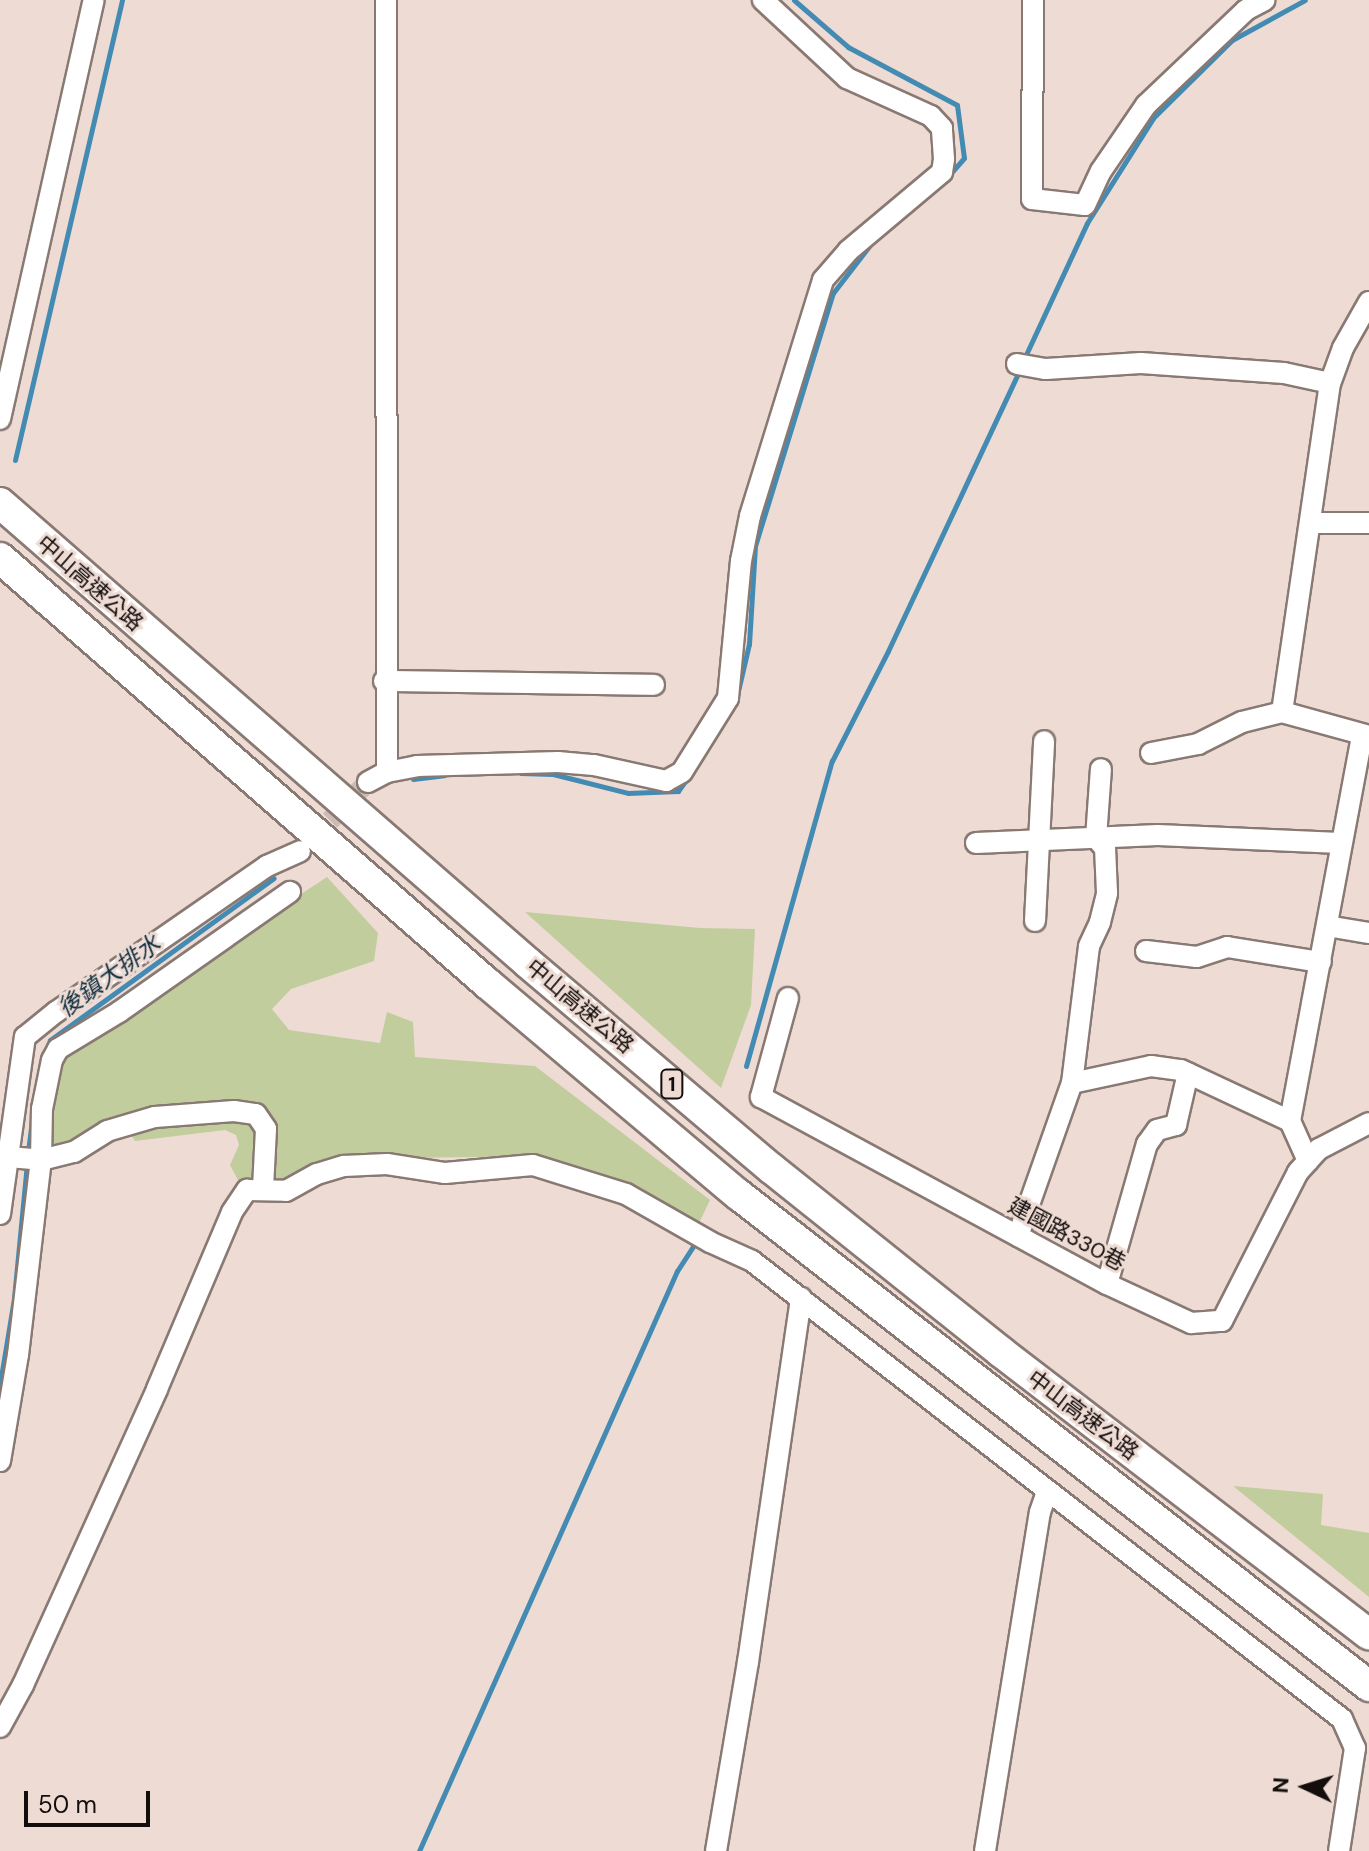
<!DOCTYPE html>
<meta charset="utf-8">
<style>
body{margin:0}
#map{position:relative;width:1369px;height:1851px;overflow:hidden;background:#eedbd4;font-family:"DM Sans","Noto Sans TC",sans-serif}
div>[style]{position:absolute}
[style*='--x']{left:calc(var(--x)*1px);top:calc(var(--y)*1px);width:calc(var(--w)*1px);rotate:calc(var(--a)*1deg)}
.green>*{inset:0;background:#c2cd9d}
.stream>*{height:5px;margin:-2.5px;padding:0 2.5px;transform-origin:2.5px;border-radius:2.5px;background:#438bb3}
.minor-tunnel>*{height:20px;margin-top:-10px;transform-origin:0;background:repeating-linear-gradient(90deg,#cdbcb6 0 20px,transparent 0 30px)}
.roads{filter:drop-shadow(2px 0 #897973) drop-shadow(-2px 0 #897973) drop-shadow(0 2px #897973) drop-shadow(0 -2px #897973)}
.minor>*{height:20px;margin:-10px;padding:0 10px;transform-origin:10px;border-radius:10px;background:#fff}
.highway>*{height:30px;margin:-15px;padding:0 15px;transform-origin:15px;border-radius:15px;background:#fff}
span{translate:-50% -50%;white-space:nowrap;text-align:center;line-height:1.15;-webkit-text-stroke:6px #eedbd4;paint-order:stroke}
.shield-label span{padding:2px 6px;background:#eedbd4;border:2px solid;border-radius:6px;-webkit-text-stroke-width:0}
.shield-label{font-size:20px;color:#130d0b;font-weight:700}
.street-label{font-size:22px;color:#130d0b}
.water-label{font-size:24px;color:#0e2f40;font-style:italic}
.north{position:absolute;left:1265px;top:1747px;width:80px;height:80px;-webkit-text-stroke:6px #eedbd4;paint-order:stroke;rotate:274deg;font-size:22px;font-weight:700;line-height:32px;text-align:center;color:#130d0b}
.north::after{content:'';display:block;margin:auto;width:28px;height:36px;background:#130d0b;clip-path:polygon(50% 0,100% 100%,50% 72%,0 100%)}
.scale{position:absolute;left:24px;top:1791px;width:126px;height:36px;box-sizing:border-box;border:4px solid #130d0b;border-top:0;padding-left:10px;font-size:24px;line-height:28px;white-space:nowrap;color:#130d0b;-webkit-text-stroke:6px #eedbd4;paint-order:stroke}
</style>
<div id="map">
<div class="green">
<i style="clip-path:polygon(327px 877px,378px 933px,374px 961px,291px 989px,272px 1009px,289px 1030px,380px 1043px,387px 1012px,413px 1022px,415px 1057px,535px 1066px,710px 1200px,698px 1225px,649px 1198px,542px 1156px,331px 1159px,297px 1176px,253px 1184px,238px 1180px,230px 1165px,239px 1145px,236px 1135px,225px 1130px,135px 1141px,130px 1133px,49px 1152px,60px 1063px,73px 1044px)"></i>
<i style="clip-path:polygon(525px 912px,700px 928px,755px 929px,751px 1005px,721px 1088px)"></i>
<i style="clip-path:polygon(1233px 1486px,1323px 1494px,1321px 1525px,1369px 1533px,1369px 1597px)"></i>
</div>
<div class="stream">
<i style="--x:794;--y:0;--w:72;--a:41"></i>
<i style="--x:848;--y:47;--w:123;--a:28"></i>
<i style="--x:957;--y:105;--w:53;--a:82.5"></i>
<i style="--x:964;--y:158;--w:23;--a:131"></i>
<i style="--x:1023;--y:361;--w:152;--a:-65.1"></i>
<i style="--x:1087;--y:223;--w:124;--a:-57.8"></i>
<i style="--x:1153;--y:118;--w:111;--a:-44.6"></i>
<i style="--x:1232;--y:40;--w:83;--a:-28.7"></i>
<i style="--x:15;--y:460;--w:472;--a:-76.9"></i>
<i style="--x:735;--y:704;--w:62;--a:-76.9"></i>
<i style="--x:749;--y:644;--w:98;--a:-86.5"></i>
<i style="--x:755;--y:546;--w:265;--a:-72.9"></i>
<i style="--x:833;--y:293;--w:66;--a:-52.4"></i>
<i style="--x:521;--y:773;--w:32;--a:2"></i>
<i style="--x:553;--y:774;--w:77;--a:14.2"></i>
<i style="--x:628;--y:793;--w:50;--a:-2.3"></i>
<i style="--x:678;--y:791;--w:19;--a:-54"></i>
<i style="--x:413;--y:779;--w:31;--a:-7"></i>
<i style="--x:47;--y:1050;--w:10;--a:-73"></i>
<i style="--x:50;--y:1040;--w:276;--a:-35.9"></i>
<i style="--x:746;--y:1066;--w:317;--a:-74.3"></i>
<i style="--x:832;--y:761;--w:123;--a:-63"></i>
<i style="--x:888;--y:651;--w:309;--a:-64.9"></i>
<i style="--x:28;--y:1152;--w:34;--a:-83"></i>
<i style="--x:0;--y:1383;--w:86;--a:-80.6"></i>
<i style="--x:14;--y:1298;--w:137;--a:-84.5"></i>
<i style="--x:419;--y:1851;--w:635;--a:-66.02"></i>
<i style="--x:677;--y:1271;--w:30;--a:-57"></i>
</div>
<div class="minor-tunnel">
<i style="--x:309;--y:842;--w:84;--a:-45.5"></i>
</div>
<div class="roads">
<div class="minor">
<i style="--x:386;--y:0;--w:772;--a:89.93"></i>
<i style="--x:1033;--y:0;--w:199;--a:90.3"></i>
<i style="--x:1032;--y:199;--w:53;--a:6.5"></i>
<i style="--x:1085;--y:205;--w:38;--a:-65"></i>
<i style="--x:1101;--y:171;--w:80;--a:-55.7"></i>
<i style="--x:1146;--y:105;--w:138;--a:-43.5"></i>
<i style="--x:1246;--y:10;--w:21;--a:-28"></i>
<i style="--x:1369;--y:302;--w:53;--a:119.5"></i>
<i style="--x:1343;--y:348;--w:37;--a:110"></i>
<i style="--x:1330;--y:383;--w:332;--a:98.3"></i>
<i style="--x:1282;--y:712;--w:90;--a:15.4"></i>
<i style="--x:1017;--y:364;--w:29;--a:10"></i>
<i style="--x:1046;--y:369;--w:95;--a:-3.6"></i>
<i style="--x:1141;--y:363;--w:143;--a:4"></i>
<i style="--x:1284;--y:373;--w:47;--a:12.3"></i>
<i style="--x:0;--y:419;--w:429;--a:-77.4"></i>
<i style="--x:1311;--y:523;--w:58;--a:0"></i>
<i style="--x:384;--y:681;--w:270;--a:0.8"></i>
<i style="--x:1151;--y:753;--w:48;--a:-10.8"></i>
<i style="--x:1198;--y:744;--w:49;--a:-26.6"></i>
<i style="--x:1242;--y:722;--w:41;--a:-14"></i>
<i style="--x:368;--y:782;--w:21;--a:-28"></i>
<i style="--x:387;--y:772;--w:31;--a:-11"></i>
<i style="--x:417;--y:766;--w:141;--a:-1.6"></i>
<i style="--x:558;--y:762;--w:36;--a:5"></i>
<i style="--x:594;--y:765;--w:74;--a:12.5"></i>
<i style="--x:666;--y:781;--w:18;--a:-29"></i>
<i style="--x:682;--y:772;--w:87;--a:-58.1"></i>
<i style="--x:728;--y:698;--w:138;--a:-84.6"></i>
<i style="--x:741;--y:561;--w:46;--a:-78.7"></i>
<i style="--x:750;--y:516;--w:247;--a:-72.8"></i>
<i style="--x:823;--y:280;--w:38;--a:-49"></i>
<i style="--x:848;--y:251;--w:123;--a:-40"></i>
<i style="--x:942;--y:172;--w:13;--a:-81"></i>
<i style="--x:944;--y:159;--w:31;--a:-94"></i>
<i style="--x:942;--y:128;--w:16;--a:-133"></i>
<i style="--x:931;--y:116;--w:92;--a:-155.7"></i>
<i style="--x:847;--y:78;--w:115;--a:-137.1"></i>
<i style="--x:976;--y:843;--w:182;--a:-2.5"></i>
<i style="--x:1158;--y:835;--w:182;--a:2.5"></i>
<i style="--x:1035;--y:921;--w:180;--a:-87.1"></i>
<i style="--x:1327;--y:926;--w:43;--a:9.5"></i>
<i style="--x:1146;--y:951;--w:51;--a:6.7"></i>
<i style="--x:1197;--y:957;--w:32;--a:-18"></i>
<i style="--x:1227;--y:947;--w:95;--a:9.1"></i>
<i style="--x:788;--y:998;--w:103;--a:105.3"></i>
<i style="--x:761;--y:1097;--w:393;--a:28.4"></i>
<i style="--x:1107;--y:1284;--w:93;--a:24.9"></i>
<i style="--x:1191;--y:1323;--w:31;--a:-4"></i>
<i style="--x:1222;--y:1321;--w:167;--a:-63"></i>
<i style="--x:1298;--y:1172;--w:31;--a:-48"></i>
<i style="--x:1319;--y:1149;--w:56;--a:-27.5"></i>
<i style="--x:1072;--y:1083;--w:81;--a:-12.1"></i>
<i style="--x:1151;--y:1066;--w:30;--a:8"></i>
<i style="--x:1181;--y:1070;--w:120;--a:25.1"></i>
<i style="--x:0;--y:1161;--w:10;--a:-24"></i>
<i style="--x:9;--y:1157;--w:32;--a:5"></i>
<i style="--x:41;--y:1160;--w:34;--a:-14"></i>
<i style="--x:74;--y:1152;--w:39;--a:-32"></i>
<i style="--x:107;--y:1131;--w:50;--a:-16.3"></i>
<i style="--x:155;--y:1117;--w:79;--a:-4.3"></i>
<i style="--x:234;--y:1111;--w:22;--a:8"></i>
<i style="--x:256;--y:1114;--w:18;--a:56"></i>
<i style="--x:266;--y:1129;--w:60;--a:92.9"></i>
<i style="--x:1308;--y:1161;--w:44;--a:-114.2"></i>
<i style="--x:1290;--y:1121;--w:391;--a:-79.4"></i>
<i style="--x:0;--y:1214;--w:179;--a:-82"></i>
<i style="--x:25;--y:1037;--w:40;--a:-39"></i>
<i style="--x:56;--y:1012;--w:257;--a:-34.7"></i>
<i style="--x:267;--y:866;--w:36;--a:-24"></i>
<i style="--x:1018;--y:1236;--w:162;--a:-70.6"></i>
<i style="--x:1072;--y:1083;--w:138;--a:-82.9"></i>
<i style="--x:1089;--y:946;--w:26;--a:-65"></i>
<i style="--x:1100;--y:922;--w:30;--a:-76"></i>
<i style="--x:1107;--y:893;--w:45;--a:-92.5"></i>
<i style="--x:1105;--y:848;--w:13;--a:-132"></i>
<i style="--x:1096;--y:838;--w:69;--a:-85.9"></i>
<i style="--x:1107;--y:1284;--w:146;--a:-74.1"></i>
<i style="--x:1147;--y:1144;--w:17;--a:-54"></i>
<i style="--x:1157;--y:1130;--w:20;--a:-15"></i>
<i style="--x:1176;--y:1125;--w:53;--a:-77"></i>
<i style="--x:0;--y:1461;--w:108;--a:-80.4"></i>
<i style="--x:18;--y:1355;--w:196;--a:-83.3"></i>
<i style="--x:41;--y:1160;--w:51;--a:-88.9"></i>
<i style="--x:42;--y:1109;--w:50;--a:-78.5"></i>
<i style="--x:52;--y:1060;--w:13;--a:-61"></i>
<i style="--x:58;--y:1049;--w:71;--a:-31.2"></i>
<i style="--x:119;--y:1012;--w:209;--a:-35.1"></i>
<i style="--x:0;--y:1727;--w:48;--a:-61.3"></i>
<i style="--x:23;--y:1685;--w:325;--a:-65.6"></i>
<i style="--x:157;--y:1389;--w:192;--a:-67"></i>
<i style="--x:232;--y:1212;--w:27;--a:-56"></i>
<i style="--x:247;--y:1190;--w:39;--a:1"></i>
<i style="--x:286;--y:1191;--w:35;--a:-29"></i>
<i style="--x:317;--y:1174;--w:28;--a:-17"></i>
<i style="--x:344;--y:1166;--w:43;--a:-2.7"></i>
<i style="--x:387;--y:1164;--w:59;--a:8.8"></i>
<i style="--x:445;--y:1173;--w:88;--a:-5.2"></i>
<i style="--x:533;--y:1165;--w:97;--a:17.3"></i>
<i style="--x:626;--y:1194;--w:97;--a:29.7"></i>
<i style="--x:710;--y:1242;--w:46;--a:24.3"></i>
<i style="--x:752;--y:1261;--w:747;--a:37.82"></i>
<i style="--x:1342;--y:1719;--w:32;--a:66"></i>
<i style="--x:1355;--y:1748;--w:104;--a:98.8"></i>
<i style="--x:716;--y:1851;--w:192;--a:-80.4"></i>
<i style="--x:748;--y:1662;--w:368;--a:-81.7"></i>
<i style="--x:985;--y:1851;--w:343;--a:-80.8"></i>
<i style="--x:1040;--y:1512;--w:21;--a:-71"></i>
</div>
<div class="highway">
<i style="--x:0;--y:503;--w:700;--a:41.06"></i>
<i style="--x:528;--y:963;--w:319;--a:40.2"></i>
<i style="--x:772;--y:1169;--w:293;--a:38.6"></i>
<i style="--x:1001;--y:1352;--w:464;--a:37.5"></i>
<i style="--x:0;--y:558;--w:648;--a:41.12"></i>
<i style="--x:488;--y:984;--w:328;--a:40.1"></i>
<i style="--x:739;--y:1195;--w:799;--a:37.93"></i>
</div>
</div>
<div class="shield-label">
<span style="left:672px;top:1084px">1</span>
</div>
<div class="street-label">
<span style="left:90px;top:583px;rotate:41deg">中山高速公路</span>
<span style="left:580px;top:1006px;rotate:40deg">中山高速公路</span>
<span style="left:1067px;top:1234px;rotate:28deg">建國路330巷</span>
<span style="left:1083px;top:1415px;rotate:37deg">中山高速公路</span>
</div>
<div class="water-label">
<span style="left:109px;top:976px;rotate:-36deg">後鎮大排水</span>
</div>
<div class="north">N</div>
<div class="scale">50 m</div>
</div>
